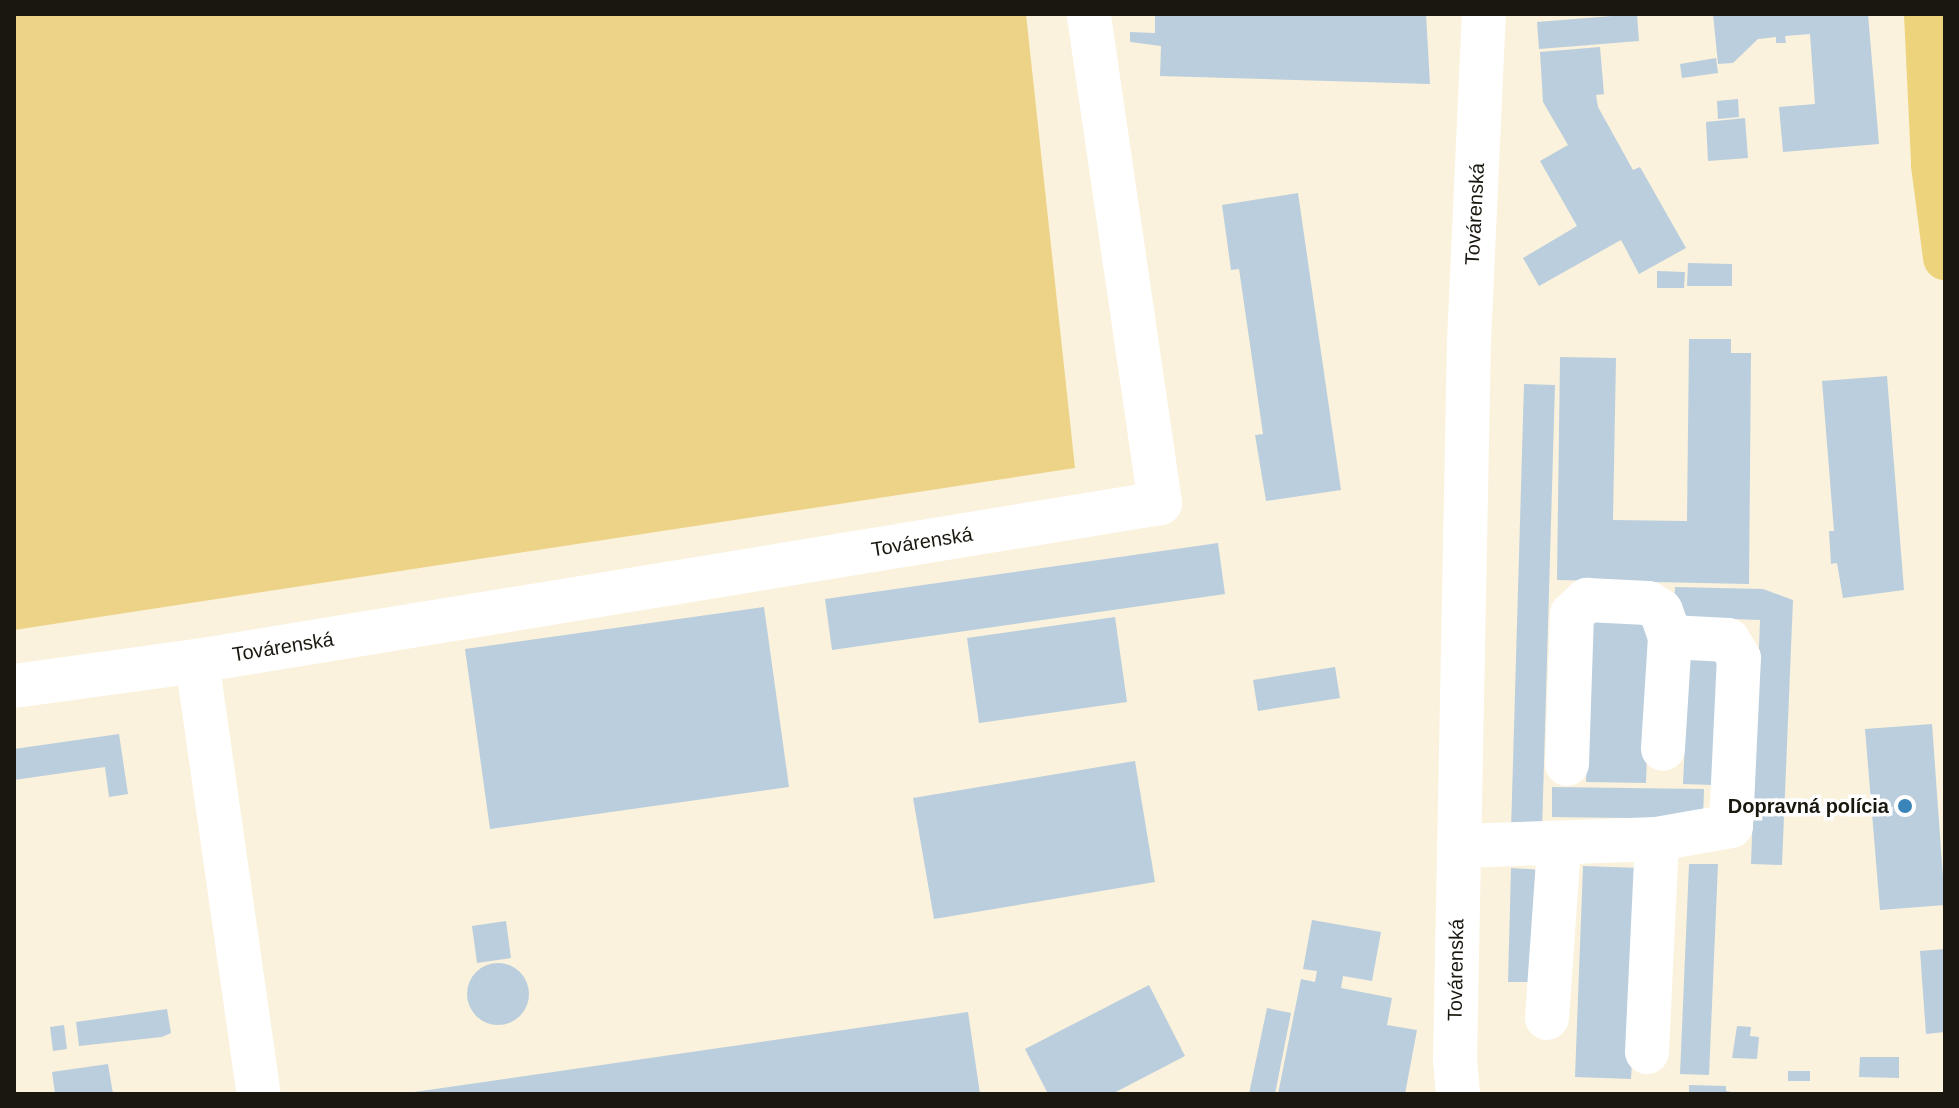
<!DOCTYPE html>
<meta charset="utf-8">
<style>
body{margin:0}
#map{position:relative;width:1959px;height:1108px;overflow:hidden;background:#faf2dc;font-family:Helvetica,sans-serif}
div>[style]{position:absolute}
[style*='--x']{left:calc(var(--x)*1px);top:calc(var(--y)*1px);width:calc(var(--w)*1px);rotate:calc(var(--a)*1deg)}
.green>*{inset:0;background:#edd387}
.building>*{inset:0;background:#bbcede}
.round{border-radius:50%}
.minor>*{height:44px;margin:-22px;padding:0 22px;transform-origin:22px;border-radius:22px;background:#fff}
.major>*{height:44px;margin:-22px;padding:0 22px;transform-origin:22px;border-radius:22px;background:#edd47c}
.dots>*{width:22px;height:22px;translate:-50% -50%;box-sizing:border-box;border:4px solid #fff;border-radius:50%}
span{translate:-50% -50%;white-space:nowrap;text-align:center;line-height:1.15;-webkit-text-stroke:7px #fff;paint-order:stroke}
.street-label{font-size:20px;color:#1a170f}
.poi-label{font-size:20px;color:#1a170f;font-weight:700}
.right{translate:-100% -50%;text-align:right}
.frame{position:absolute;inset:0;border:16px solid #1a170f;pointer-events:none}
</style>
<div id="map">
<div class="green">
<i style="clip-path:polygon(14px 14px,1026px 14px,1075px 468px,14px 630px)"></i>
</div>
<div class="building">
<i style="clip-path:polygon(1155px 14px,1426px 14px,1430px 84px,1160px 76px,1161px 46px,1130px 42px,1130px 32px,1155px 33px)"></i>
<i style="clip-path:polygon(1637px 14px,1639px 41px,1539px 49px,1537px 22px)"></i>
<i style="clip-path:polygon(1713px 14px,1868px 14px,1879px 144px,1783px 152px,1779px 107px,1815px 104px,1810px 34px,1785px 36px,1786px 43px,1776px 43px,1776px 37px,1758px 39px,1733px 63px,1718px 64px)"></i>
<i style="clip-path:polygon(1600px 47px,1604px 94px,1596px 95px,1598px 107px,1633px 170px,1640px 167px,1686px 248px,1639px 274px,1621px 240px,1539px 286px,1523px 258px,1577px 226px,1540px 161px,1568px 145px,1543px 102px,1540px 52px)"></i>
<i style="clip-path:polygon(1716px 58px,1718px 73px,1682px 78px,1680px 64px)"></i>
<i style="clip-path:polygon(1738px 99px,1739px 117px,1718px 119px,1717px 101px)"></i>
<i style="clip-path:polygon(1745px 118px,1748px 158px,1708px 161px,1706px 122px)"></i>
<i style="clip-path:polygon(1298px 193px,1341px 490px,1266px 501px,1255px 435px,1263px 434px,1239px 269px,1231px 270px,1222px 205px)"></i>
<i style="clip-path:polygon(1688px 263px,1732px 264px,1732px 286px,1687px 286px)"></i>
<i style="clip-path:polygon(1657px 271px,1685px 272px,1684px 288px,1657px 288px)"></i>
<i style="clip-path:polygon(1689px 339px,1731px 339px,1731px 353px,1751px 353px,1749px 584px,1557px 580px,1560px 357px,1616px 358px,1613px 520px,1687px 521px)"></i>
<i style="clip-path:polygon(1887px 376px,1904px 590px,1843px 598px,1837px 563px,1831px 564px,1829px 531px,1834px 531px,1822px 381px)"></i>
<i style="clip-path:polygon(1524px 384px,1555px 385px,1542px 832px,1511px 831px)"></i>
<i style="clip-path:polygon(1218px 543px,1225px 594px,832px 650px,825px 599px)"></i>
<i style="clip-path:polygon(1675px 587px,1763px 589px,1793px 600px,1782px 865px,1751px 864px,1760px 620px,1674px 617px)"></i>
<i style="clip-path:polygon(764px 607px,789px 787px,490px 829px,465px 649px)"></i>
<i style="clip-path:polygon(1591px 616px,1651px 616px,1646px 783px,1586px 782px)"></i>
<i style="clip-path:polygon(1115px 617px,1127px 702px,979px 723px,967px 638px)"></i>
<i style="clip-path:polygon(1689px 656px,1719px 657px,1713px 785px,1683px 784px)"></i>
<i style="clip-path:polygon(1335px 667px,1340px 698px,1258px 711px,1253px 680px)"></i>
<i style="clip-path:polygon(1932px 724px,1945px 905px,1880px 910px,1865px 729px)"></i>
<i style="clip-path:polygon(119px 734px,128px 794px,109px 797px,105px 767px,14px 780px,14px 749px)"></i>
<i style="clip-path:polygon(1135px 761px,1155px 882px,934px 919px,913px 798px)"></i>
<i style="clip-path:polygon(1552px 787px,1704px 789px,1703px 819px,1552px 817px)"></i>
<i style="clip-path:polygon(1689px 864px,1718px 864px,1709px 1075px,1680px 1074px)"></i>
<i style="clip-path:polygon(1583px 866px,1641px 868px,1631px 1079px,1575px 1077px)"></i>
<i style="clip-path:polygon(1511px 868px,1542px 870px,1540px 982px,1508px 982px)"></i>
<i style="clip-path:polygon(1312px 920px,1381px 932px,1372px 981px,1343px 976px,1341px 988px,1392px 998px,1387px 1025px,1417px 1030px,1405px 1094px,1278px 1094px,1301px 979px,1315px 982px,1317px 971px,1303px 969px)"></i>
<i style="clip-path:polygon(506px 921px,511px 958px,477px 963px,472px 926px)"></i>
<i style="clip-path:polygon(1945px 949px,1945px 1032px,1926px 1034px,1920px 951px)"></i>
<i class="round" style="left:467px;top:963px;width:62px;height:62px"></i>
<i style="clip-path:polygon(1149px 985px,1185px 1056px,1112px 1094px,1048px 1094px,1025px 1049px)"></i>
<i style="clip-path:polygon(1267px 1008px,1291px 1013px,1275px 1094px,1249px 1094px)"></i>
<i style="clip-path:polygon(167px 1009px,171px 1033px,162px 1037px,79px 1046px,76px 1022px)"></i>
<i style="clip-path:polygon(968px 1012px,980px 1094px,414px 1094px,414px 1092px)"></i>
<i style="clip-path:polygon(64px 1025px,67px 1049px,53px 1051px,50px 1027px)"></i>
<i style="clip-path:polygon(1737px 1026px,1751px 1027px,1750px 1036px,1759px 1037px,1757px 1059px,1732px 1058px)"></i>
<i style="clip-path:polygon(1860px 1057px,1899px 1057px,1899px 1078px,1859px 1077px)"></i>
<i style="clip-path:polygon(108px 1064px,113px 1094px,55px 1094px,52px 1072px)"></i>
<i style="clip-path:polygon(1788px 1071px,1810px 1071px,1810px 1081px,1788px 1081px)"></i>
<i style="clip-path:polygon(1689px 1085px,1726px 1086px,1726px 1091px,1744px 1094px,1689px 1094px)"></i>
</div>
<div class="minor">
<i style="--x:197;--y:661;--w:976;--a:-9.32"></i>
<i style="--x:1160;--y:503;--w:494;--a:-98.3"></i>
<i style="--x:14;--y:686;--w:185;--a:-7.8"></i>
<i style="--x:197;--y:661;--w:437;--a:81.9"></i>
<i style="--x:1567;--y:764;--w:150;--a:-88.1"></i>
<i style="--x:1572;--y:614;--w:21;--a:-43"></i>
<i style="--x:1587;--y:600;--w:61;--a:2.8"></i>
<i style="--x:1648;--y:603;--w:15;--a:32"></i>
<i style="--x:1661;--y:611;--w:28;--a:71"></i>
<i style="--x:1459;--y:846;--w:198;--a:-2"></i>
<i style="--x:1657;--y:839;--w:75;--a:-10"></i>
<i style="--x:1731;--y:826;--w:168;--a:-87.3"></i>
<i style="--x:1739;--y:658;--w:21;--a:-121"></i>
<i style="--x:1728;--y:640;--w:58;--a:-177"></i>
<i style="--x:1670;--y:637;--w:112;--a:93.6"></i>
<i style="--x:1547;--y:1018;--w:172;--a:-86"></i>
<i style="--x:1647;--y:1052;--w:213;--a:-87.3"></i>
<i style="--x:1458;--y:1094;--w:33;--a:-95"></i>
<i style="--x:1455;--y:1061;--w:720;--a:-88.89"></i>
<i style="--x:1469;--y:341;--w:327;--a:-87.4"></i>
</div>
<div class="major">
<i style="--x:1926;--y:14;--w:151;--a:87.3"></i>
<i style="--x:1933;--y:165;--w:94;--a:82.6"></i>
</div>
<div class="dots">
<i style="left:1905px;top:806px;background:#3984b8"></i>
</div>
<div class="street-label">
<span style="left:1475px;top:214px;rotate:-87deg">Továrenská</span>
<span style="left:922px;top:542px;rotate:-9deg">Továrenská</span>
<span style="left:283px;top:647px;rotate:-9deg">Továrenská</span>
<span style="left:1456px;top:970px;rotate:-89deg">Továrenská</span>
</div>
<div class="poi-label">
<span class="right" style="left:1889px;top:806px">Dopravná polícia</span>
</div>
<div class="frame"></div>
</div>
